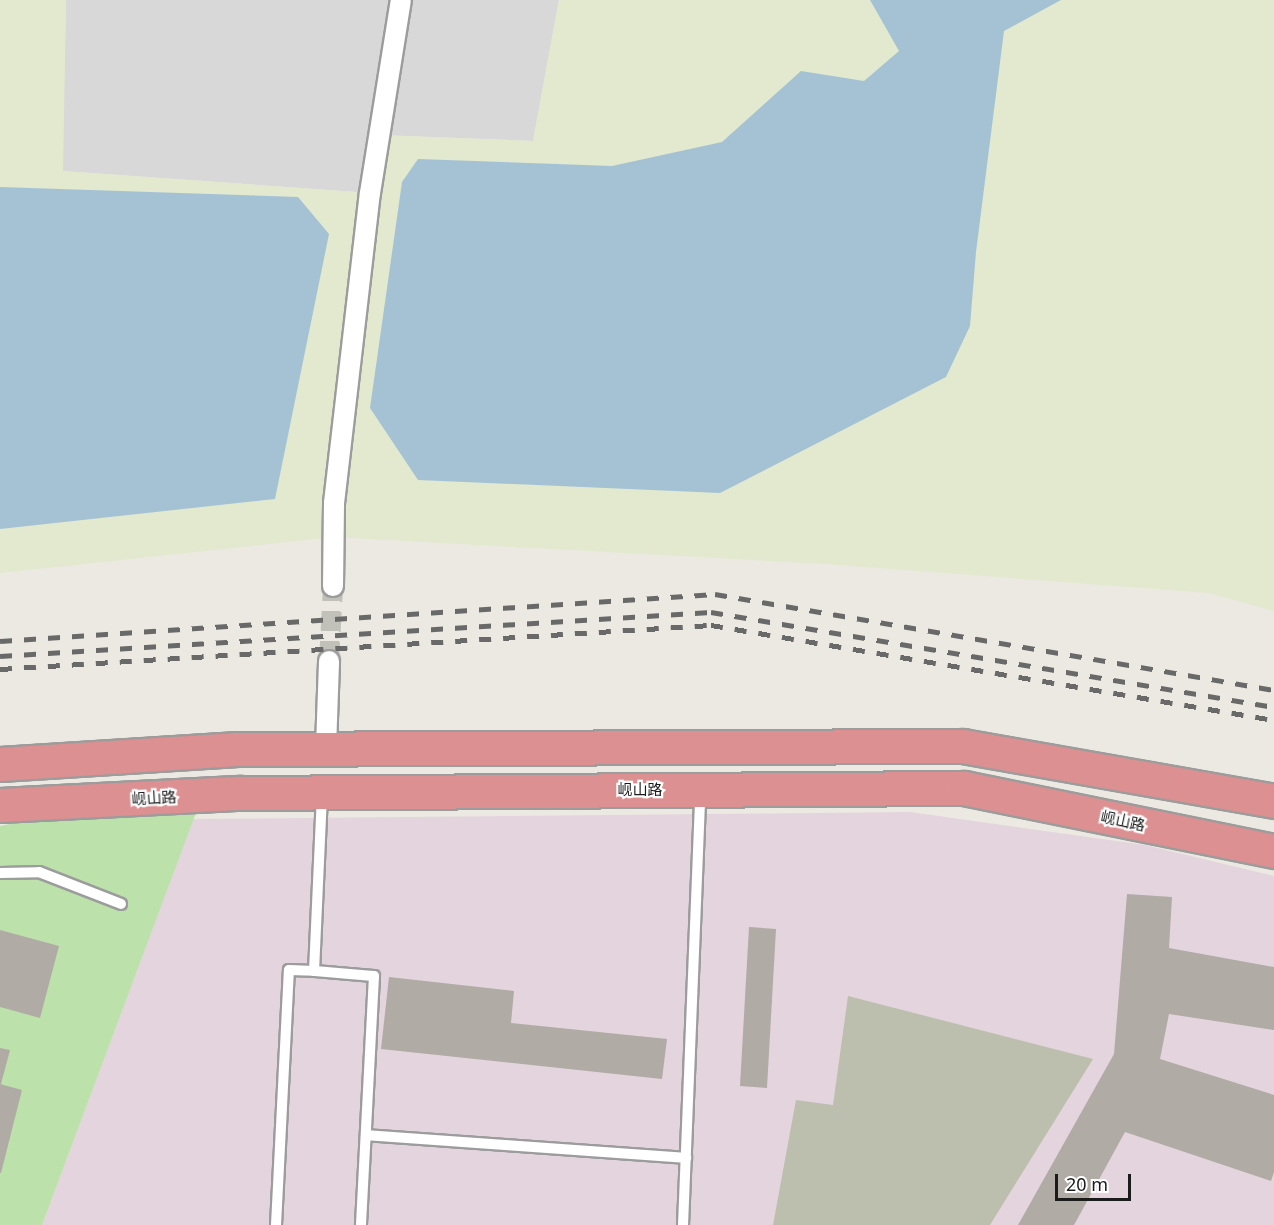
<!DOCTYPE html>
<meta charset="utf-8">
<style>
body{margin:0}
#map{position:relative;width:1274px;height:1225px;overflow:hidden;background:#ebe9e1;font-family:"Noto Sans","Noto Sans SC",sans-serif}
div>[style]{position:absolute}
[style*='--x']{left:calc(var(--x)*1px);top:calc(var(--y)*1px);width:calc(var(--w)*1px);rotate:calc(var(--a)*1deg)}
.residential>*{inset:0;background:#d9d8d8}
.industrial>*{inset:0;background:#e4d4de}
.construction>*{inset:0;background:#bcbeae}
.farmland>*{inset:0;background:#e2e9ce}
.grass>*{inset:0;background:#bde1ab}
.water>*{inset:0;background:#a5c2d5}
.building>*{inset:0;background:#b0aba4}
.street-tunnel>*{height:20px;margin-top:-10px;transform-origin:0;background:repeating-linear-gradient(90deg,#c1c0b9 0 20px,transparent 0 30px)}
.roads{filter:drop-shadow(2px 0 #9c9c9c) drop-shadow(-2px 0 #9c9c9c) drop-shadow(0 2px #9c9c9c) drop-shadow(0 -2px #9c9c9c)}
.lane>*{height:10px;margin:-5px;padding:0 5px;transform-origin:5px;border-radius:5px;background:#fff}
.street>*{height:20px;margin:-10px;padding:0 10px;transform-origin:10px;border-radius:10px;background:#fff}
.highway>*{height:33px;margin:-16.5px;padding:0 16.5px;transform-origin:16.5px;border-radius:16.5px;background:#dc9091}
.rail>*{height:4.5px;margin-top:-2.25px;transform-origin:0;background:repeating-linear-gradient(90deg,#696969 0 12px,transparent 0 24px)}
span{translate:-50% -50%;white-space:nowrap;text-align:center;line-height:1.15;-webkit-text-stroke:4.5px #fff;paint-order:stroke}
.street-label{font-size:15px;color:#1b1b1b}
.scale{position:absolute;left:1055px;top:1174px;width:76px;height:27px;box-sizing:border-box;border:3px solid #1b1b1b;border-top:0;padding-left:8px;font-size:18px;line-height:21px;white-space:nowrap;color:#1b1b1b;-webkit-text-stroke:4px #fff;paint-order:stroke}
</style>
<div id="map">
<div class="residential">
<i style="clip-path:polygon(66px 0,559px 0,533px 141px,380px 135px,370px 193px,62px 171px)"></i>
</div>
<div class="industrial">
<i style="clip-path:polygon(910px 812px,1145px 845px,1274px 876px,1274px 1225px,42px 1225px,193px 819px)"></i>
</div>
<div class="construction">
<i style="clip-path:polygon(848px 996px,1093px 1059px,990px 1225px,773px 1225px,796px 1100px,833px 1105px)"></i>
</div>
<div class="farmland">
<i style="clip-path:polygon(0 0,66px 0,63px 171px,370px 193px,380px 135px,533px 141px,559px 0,1274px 0,1274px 611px,1209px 593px,826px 564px,334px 537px,0 573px)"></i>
</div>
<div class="grass">
<i style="clip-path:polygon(206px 786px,42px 1225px,0 1225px,0 826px)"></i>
</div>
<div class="water">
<i style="clip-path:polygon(870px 0,1061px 0,1004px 31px,976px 252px,970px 326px,946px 377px,720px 493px,418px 480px,370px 408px,402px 182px,418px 159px,612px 166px,722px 142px,801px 71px,864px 81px,899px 51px)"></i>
<i style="clip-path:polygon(0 187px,298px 197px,329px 234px,275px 499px,0 529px)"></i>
</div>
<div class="building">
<i style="clip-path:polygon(1127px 894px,1172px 897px,1169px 948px,1274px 967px,1274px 1030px,1169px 1014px,1160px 1059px,1274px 1095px,1274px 1172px,1271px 1181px,1125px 1132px,1074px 1225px,1018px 1225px,1114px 1054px)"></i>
<i style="clip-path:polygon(749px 927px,776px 929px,767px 1088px,740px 1086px)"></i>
<i style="clip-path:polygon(0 930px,59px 946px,40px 1018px,0 1007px)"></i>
<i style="clip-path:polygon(389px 977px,514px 991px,511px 1023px,667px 1039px,662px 1079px,381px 1049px)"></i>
<i style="clip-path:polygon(0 1048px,10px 1050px,1px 1084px,0 1084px)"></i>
<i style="clip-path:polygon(0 1084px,22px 1090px,1px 1173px,0 1173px)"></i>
</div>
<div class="street-tunnel">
<i style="--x:329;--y:661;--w:75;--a:-86.9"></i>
</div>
<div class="roads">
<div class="lane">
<i style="--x:0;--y:873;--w:39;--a:-1"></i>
<i style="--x:39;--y:872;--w:88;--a:21.3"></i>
<i style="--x:314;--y:971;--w:60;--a:4.8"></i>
<i style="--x:374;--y:976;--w:249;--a:93"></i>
<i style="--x:366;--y:1135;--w:321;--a:4.1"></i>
<i style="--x:276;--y:1225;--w:255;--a:-87.1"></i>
<i style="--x:289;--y:970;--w:25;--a:2"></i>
<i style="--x:314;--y:971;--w:175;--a:-87.4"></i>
<i style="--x:683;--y:1225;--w:431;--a:-87.7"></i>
</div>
<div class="street">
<i style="--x:333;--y:586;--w:83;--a:-89.3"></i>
<i style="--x:334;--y:503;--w:312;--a:-83.4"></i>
<i style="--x:370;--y:193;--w:195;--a:-80.9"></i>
<i style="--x:326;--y:748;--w:87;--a:-88"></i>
</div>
<div class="highway">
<i style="--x:0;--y:764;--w:238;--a:-3.6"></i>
<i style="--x:238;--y:749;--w:725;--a:-0.24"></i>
<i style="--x:963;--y:746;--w:316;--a:10"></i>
<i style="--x:0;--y:805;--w:241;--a:-2.9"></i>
<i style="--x:241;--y:793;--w:723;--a:-0.4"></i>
<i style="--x:964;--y:788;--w:316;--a:11.5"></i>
</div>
</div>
<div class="rail">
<i style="--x:0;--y:641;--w:717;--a:-3.76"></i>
<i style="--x:715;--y:594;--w:567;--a:9.74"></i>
<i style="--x:0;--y:656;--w:712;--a:-3.54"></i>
<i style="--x:711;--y:612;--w:571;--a:9.58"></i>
<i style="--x:0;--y:669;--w:712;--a:-3.54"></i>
<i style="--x:711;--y:625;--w:571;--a:9.58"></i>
</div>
<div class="street-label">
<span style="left:640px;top:790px">岘山路</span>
<span style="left:154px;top:798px;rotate:-3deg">岘山路</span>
<span style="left:1123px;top:821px;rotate:12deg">岘山路</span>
</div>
<div class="scale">20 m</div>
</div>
